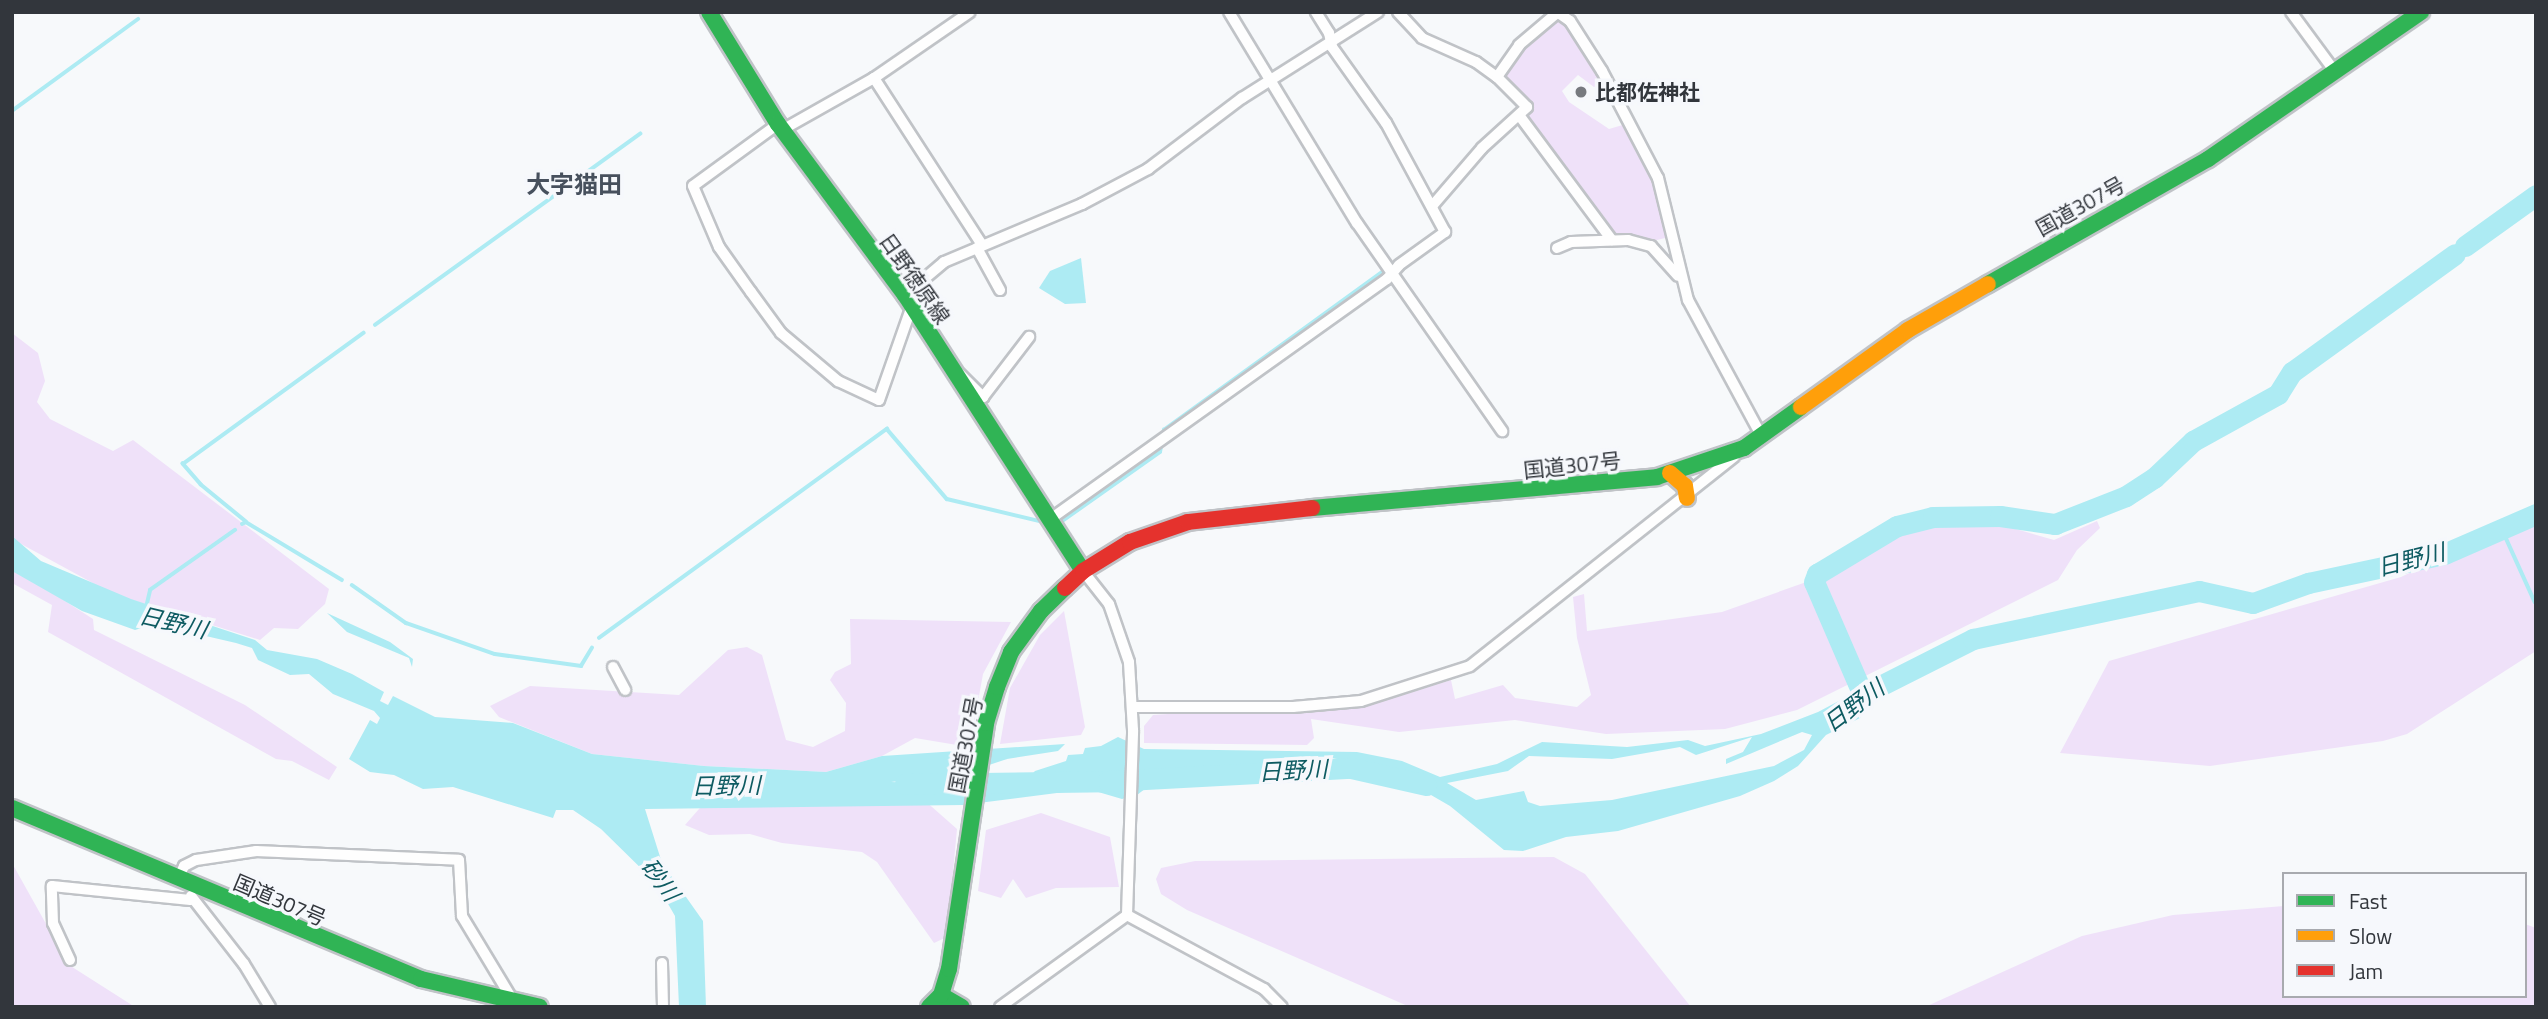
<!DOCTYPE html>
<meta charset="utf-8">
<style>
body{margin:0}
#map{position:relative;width:2548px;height:1019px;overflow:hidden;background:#f7f9fb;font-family:"Titillium Web","Noto Sans JP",sans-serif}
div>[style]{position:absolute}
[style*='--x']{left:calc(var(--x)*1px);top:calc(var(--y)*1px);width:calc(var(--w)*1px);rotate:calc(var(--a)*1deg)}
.green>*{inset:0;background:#efe1f9}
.water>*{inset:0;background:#adebf3}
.stream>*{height:3.5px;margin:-1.75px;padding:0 1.75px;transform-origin:1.75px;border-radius:1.75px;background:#adebf3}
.river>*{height:21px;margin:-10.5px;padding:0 10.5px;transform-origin:10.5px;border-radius:10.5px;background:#adebf3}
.roads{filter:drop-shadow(2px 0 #c0c3c7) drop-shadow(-2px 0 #c0c3c7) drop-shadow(0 2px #c0c3c7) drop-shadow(0 -2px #c0c3c7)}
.street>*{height:10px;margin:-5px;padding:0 5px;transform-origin:5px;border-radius:5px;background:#fefefe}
.fast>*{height:16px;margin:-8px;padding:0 8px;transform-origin:8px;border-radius:8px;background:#30b455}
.slow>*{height:16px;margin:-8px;padding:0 8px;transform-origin:8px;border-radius:8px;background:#ff9f0a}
.jam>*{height:16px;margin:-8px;padding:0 8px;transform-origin:8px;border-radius:8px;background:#e5322d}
.dots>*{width:19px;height:19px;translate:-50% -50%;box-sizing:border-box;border:4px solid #f6f8fc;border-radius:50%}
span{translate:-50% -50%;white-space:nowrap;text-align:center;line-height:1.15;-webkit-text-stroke:7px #f6f8fc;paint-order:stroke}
.poi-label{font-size:21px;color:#32363c;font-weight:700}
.left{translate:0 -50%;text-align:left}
.street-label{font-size:21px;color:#32363c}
.water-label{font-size:23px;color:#0e5b62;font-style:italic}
.quarter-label{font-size:24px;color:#47505d;font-weight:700}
.frame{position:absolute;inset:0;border:14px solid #32363c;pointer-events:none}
.legend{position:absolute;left:2282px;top:872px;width:245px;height:126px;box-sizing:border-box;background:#f6f8fc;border:2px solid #a8aaaf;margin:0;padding:9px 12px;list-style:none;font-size:21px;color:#32363c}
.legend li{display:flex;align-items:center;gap:14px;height:35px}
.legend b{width:35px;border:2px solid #a8aaaf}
</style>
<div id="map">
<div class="green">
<i style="clip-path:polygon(1558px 16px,1572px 26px,1606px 82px,1594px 87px,1578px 75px,1562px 91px,1569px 102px,1609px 129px,1626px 124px,1654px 179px,1673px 236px,1649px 242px,1614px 233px,1526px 117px,1531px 105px,1503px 78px,1521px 48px)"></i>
<i style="clip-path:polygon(12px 333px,38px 353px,45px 381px,37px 402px,50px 419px,113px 451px,133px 440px,329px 589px,325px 604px,298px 629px,274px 628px,260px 640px,113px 594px,12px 539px)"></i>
<i style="clip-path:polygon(1946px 520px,1969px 527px,2002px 525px,2054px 540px,2097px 521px,2100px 528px,2077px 550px,2058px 580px,1797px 710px,1725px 729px,1606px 734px,1515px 720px,1399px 732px,1311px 719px,1314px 738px,1307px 745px,1144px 743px,1144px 726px,1153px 715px,1386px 700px,1451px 680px,1455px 699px,1503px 685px,1515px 698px,1577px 707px,1591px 695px,1577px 638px,1573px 597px,1584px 594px,1587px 631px,1722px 612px,1843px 569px,1902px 531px)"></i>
<i style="clip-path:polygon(2536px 523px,2536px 651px,2407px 734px,2383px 741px,2210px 766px,2060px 753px,2109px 661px,2401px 577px,2485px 537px)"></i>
<i style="clip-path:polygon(12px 567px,93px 619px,94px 630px,245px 705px,337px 767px,329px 780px,292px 761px,276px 759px,48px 632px,52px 605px,12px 583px)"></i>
<i style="clip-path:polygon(1064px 611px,1085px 727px,1081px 735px,1000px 744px,1010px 688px,1040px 635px)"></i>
<i style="clip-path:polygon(850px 619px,1011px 622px,983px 674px,973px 729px,963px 746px,915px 738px,882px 756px,826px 772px,704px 766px,592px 754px,499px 717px,490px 706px,530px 686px,679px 695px,728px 650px,747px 647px,762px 655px,786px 740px,813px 747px,845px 731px,846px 703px,830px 680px,835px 672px,851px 664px)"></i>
<i style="clip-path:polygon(915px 792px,957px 829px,947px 937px,934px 943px,877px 862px,862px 852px,782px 843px,750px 834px,709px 835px,685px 825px,706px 801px)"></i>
<i style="clip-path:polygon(1041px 813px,1110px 837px,1119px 887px,1056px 888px,1026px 898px,1013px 879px,1001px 898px,978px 891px,986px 830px)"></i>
<i style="clip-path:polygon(1554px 857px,1585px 874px,1691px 1007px,1410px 1007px,1187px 910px,1161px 894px,1156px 879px,1161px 868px,1195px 861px)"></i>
<i style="clip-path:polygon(12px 863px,69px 965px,135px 1007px,12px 1007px)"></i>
<i style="clip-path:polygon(2284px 906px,2284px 996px,2525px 996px,2525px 924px,2536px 928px,2536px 1007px,1925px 1007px,2082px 936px,2173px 915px)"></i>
</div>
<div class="water">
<i style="clip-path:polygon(1081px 258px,1086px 303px,1065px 304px,1039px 288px,1050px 271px)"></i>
<i style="clip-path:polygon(evenodd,12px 536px,41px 561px,131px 599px,255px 640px,267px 650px,317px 659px,352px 674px,384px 692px,380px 701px,388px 705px,393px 696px,435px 717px,513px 723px,592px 754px,704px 766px,826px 772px,882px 756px,1065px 744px,1058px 751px,1007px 759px,968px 772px,891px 782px,968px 785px,1025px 781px,1035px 771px,1066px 761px,1068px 755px,1083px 754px,1085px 748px,1101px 746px,1118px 737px,1144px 749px,1357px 752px,1402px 761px,1440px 777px,1497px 764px,1542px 742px,1627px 747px,1688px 740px,1705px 746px,1761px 734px,1818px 712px,1886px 676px,1889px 680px,1877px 689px,1860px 718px,1826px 735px,1798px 766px,1774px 781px,1740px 796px,1618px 831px,1566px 837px,1523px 851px,1504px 850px,1450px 806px,1393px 773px,1333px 758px,1163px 775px,1137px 795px,1122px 799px,1088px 789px,963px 805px,645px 809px,662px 863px,703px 921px,706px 1007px,679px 1007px,675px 916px,656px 883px,601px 829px,573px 810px,556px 810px,553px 818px,453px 787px,423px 789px,394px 775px,370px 772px,349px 759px,370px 720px,377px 724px,380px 718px,374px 711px,333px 694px,309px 674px,290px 675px,258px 660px,252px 648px,236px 643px,154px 624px,135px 630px,82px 611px,12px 571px,12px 536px,1802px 732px,1812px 735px,1804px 750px,1774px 766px,1612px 800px,1540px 806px,1528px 802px,1524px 791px,1476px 800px,1447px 783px,1508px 771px,1529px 756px,1612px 759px,1680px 747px,1696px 755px,1752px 737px,1743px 752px,1726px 759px,1726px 764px,1802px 732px,12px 536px,1062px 772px,1086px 772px,1096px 777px,1089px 784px,1037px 786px,1040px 778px,1062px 772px)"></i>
<i style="clip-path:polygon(327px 613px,390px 642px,413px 659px,412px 667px,409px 658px,347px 632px)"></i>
</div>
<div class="stream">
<i style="--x:12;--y:111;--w:156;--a:-36.1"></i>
<i style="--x:375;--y:325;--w:327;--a:-35.8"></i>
<i style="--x:1163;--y:435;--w:5;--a:-79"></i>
<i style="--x:1164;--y:430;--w:269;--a:-35.9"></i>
<i style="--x:246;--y:522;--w:58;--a:-140.6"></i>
<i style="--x:201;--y:485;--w:28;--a:-131"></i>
<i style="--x:183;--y:464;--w:223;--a:-36"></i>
<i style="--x:1061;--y:522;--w:121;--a:-35.3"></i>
<i style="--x:1160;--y:452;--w:5;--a:-79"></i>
<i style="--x:242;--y:524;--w:4;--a:-27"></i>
<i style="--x:246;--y:522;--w:112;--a:31.1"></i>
<i style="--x:2503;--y:531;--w:78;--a:65.7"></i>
<i style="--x:352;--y:585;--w:66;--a:35.1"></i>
<i style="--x:406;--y:623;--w:94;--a:19.2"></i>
<i style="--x:495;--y:654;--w:87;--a:7.9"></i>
<i style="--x:581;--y:666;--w:21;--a:-59"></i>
<i style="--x:146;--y:608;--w:18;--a:-77"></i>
<i style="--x:150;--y:590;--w:104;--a:-35.2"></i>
<i style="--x:599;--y:638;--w:356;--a:-36"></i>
<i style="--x:887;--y:429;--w:92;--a:49.4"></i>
<i style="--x:947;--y:499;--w:95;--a:13.4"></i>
</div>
<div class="river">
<i style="--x:2465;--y:246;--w:87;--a:-35.7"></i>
<i style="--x:1866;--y:693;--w:120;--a:-26.8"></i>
<i style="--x:1973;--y:639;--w:231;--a:-12"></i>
<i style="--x:2199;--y:591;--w:55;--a:12.5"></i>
<i style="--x:2253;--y:603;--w:59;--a:-20"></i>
<i style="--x:2308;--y:583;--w:139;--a:-12"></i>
<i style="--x:2444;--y:554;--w:100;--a:-23.5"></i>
<i style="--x:1863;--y:695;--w:123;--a:-113.4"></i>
<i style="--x:1814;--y:582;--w:9;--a:-69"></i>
<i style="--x:1817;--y:574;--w:93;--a:-31"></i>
<i style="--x:1897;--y:526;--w:37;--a:-14"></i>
<i style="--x:1933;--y:517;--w:67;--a:-0.9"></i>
<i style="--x:2000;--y:516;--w:56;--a:8.3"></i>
<i style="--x:2055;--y:524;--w:76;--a:-21.5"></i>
<i style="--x:2126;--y:496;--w:33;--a:-33"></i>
<i style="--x:2154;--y:478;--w:54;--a:-43.5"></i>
<i style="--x:2193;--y:441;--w:97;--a:-28.9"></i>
<i style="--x:2278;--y:394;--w:26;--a:-58"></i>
<i style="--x:2292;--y:372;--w:201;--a:-35.9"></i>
<i style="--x:905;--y:784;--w:203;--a:-0.8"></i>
<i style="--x:1108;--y:781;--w:243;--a:-3.1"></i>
<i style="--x:1351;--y:768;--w:77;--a:12.8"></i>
</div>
<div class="roads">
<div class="street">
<i style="--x:1229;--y:12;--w:247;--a:58.8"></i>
<i style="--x:1357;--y:223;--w:254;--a:55.1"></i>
<i style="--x:1398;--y:12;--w:35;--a:47"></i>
<i style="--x:1422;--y:38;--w:59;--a:24"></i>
<i style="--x:1476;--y:62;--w:26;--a:36"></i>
<i style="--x:1557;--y:12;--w:16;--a:35"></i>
<i style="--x:1570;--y:21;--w:59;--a:57.4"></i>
<i style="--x:1602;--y:71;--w:121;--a:62.4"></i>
<i style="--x:1658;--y:178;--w:126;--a:76.2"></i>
<i style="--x:1688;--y:300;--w:156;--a:61.6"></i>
<i style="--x:2291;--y:12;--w:76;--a:53.6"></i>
<i style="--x:874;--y:78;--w:199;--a:57.1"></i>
<i style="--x:1519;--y:115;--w:156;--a:53.4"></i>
<i style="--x:778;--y:124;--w:105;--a:143.9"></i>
<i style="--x:693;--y:186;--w:66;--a:66.9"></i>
<i style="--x:719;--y:247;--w:55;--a:54.6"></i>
<i style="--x:751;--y:292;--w:51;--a:53.8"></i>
<i style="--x:781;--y:333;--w:75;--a:40.1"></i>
<i style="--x:838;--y:381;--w:45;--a:24.9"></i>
<i style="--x:879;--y:400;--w:100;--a:-70.7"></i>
<i style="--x:782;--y:130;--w:106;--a:-29.5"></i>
<i style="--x:874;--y:78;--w:116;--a:-34.5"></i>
<i style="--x:1433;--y:205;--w:75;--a:-49.3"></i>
<i style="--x:1482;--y:148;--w:61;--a:-42.3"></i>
<i style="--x:1527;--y:107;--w:42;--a:-135"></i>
<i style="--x:1497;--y:77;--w:39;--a:-55"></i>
<i style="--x:1519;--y:45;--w:51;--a:-40.2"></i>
<i style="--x:977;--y:248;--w:48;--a:61.3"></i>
<i style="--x:1557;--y:248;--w:15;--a:-23"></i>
<i style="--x:1571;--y:242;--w:57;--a:-2"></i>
<i style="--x:1628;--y:240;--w:24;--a:15"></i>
<i style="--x:1651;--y:246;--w:40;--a:48"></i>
<i style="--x:905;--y:295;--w:51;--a:-40.2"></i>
<i style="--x:944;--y:262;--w:150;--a:-22.8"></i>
<i style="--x:1082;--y:204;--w:75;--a:-27.9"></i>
<i style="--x:1148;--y:169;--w:118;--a:-37.1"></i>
<i style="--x:1242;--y:98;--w:161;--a:-32.3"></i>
<i style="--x:960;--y:374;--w:33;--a:45"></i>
<i style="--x:983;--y:397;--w:76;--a:-52.5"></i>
<i style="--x:1049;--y:520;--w:415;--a:-35.5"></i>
<i style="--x:1387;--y:279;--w:18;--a:-49"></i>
<i style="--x:1399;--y:265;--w:57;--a:-35.7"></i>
<i style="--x:1445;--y:232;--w:124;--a:-118.4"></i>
<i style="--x:1386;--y:123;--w:93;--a:-125.4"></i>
<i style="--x:1332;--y:47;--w:14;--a:-102"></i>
<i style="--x:1329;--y:33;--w:25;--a:-122"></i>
<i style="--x:613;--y:667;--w:26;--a:62"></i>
<i style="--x:1133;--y:707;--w:160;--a:0"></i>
<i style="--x:1293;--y:707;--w:68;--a:-5"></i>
<i style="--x:1361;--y:701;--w:114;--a:-17.8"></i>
<i style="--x:1470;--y:666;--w:337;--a:-38.4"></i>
<i style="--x:178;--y:879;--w:14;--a:-65"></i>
<i style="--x:184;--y:866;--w:13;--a:-27"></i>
<i style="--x:196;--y:860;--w:61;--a:-8.5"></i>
<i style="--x:256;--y:851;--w:203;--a:2.5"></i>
<i style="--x:459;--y:860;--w:56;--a:86.9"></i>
<i style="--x:462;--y:916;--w:97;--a:58.9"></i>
<i style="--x:191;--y:896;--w:86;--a:52.1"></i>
<i style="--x:244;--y:964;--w:50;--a:58.8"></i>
<i style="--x:1127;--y:915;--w:156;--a:28.4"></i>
<i style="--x:1264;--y:989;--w:25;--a:45"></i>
<i style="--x:70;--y:960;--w:41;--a:-114.7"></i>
<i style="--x:53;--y:923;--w:37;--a:-92"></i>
<i style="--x:52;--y:886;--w:139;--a:5.8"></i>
<i style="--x:662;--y:963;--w:44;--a:88.7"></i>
<i style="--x:1000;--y:1007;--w:157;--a:-35.9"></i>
<i style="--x:1127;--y:915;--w:185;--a:-88.1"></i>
<i style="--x:1133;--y:730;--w:68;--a:-93.4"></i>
<i style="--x:1129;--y:662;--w:61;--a:-109"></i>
<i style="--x:1109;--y:604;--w:42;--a:-128.2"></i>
</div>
<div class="fast">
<i style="--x:709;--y:12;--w:132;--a:58.4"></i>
<i style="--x:778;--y:124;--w:213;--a:53.4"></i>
<i style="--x:905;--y:295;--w:328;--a:57.2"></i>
<i style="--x:1988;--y:284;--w:253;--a:-29.6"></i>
<i style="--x:2208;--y:159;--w:259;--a:-34.6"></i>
<i style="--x:1312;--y:508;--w:346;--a:-5.1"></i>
<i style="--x:1657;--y:477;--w:92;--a:-18.4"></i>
<i style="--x:1744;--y:448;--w:70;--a:-35.7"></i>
<i style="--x:12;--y:808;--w:443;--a:22.7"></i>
<i style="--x:421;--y:979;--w:122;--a:13.2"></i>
<i style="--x:941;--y:995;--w:24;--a:30"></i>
<i style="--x:929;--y:1007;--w:17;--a:-45"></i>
<i style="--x:941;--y:995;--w:27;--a:-73"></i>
<i style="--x:949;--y:969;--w:249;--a:-81.4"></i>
<i style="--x:986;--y:723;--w:38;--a:-73"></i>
<i style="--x:997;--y:687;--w:38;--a:-68"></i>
<i style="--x:1011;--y:652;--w:51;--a:-53.8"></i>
<i style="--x:1041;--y:611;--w:33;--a:-44"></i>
</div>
<div class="slow">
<i style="--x:1801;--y:407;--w:132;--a:-35.7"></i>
<i style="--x:1908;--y:330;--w:92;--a:-29.9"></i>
<i style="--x:1670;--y:473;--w:20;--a:41"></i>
<i style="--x:1685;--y:486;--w:12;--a:81"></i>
</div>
<div class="jam">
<i style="--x:1065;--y:588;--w:25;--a:-43"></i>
<i style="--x:1083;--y:571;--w:55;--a:-31.7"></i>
<i style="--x:1130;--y:542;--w:61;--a:-19"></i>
<i style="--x:1188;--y:522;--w:125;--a:-6.4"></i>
</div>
</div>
<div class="dots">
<i style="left:1581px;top:92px;background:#777a7f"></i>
</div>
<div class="poi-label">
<span class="left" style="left:1595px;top:92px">比都佐神社</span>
</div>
<div class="street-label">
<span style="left:2080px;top:206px;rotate:-29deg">国道307号</span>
<span style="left:915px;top:278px;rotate:55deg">日野徳原線</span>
<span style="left:1572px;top:465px;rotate:-6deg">国道307号</span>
<span style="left:965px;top:745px;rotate:-79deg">国道307号</span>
<span style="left:280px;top:900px;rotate:23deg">国道307号</span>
</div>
<div class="water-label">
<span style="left:2411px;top:560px;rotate:-14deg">日野川</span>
<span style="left:173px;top:623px;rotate:13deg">日野川</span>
<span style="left:1854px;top:706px;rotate:-37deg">日野川</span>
<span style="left:1293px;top:771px;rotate:-3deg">日野川</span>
<span style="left:726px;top:786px;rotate:-1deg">日野川</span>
<span style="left:660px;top:880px;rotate:53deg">砂川</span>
</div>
<div class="quarter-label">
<span style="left:574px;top:185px">大字猫田</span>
</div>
<div class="frame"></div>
<ul class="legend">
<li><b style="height:9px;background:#30b455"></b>Fast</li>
<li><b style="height:9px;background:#ff9f0a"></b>Slow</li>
<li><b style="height:9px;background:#e5322d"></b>Jam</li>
</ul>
</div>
